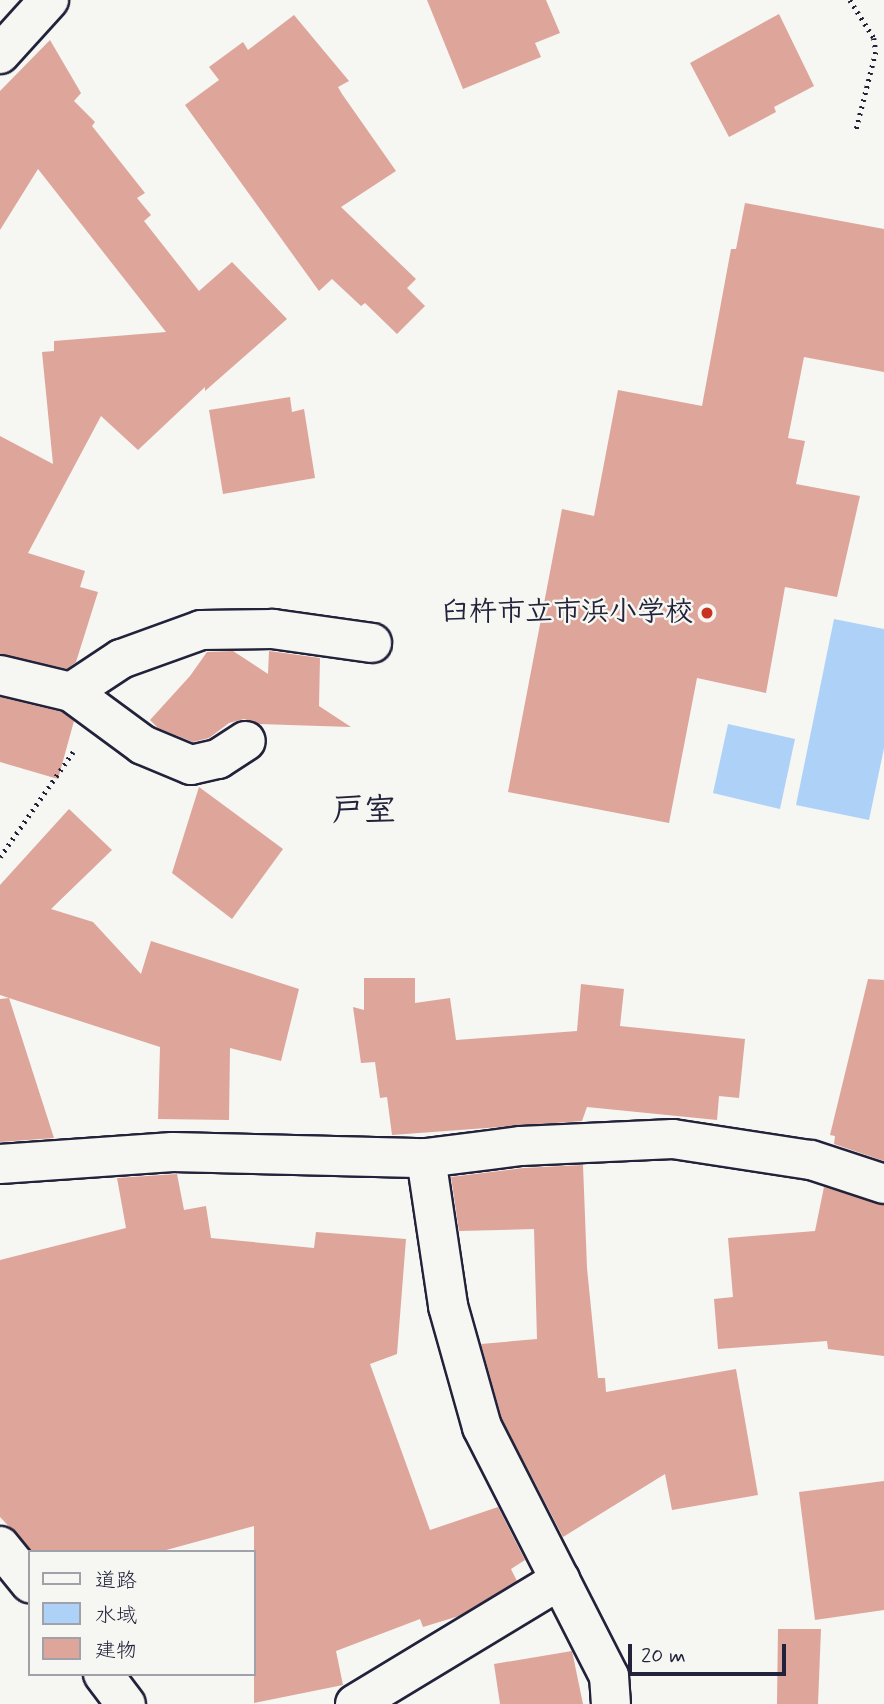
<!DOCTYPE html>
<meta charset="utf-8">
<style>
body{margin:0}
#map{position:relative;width:884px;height:1704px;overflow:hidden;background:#f6f6f2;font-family:Mynerve,"Klee One",sans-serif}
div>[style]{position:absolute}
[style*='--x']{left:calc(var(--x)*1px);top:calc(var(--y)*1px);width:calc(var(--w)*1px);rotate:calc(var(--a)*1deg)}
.water>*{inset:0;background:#aed2f7}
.building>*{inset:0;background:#dea59b}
.path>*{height:4.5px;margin-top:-2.25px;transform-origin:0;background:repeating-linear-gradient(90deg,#22223b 0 2px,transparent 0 7px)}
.roads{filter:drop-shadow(2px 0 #22223b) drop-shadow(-2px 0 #22223b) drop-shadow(0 2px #22223b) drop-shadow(0 -2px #22223b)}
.minor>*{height:38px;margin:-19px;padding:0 19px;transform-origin:19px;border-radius:19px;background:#f6f6f2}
.dots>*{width:19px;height:19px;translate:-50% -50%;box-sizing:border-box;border:4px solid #f6f6f2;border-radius:50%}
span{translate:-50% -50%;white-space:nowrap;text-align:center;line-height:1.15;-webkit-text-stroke:5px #f6f6f2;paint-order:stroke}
.poi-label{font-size:28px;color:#22223b;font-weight:700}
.right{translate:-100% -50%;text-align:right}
.quarter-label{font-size:32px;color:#22223b;font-weight:700}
.legend{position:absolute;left:28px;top:1550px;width:228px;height:126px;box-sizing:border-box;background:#f6f6f2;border:2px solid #a1a1a9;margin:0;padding:9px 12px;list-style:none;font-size:21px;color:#22223b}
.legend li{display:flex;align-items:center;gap:14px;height:35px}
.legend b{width:35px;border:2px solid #a1a1a9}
.scale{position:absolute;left:628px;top:1644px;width:158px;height:32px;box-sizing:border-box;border:4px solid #22223b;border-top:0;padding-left:9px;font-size:21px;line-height:24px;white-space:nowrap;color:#22223b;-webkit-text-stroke:5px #f6f6f2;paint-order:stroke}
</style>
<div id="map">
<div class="water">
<i style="clip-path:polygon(834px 619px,884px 629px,884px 748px,869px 820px,796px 805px)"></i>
<i style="clip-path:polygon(728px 724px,795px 739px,780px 809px,713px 793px)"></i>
</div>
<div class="building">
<i style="clip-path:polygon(427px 0,546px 0,560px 33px,535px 43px,541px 57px,463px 89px)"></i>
<i style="clip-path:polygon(779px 14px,814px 86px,774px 107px,776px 112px,729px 137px,690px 63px)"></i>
<i style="clip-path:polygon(294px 15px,349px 81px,338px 87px,342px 94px,396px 171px,341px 207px,416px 279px,407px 288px,425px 306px,397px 334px,365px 303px,361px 306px,332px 279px,319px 291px,185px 105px,219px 80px,209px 67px,243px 42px,248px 50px)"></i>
<i style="clip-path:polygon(50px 40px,81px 93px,74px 101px,95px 122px,92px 126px,145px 193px,137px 198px,151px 215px,144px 221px,199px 291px,232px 262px,287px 319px,205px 391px,205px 387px,138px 450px,101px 416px,28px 553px,85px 571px,80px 587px,98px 592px,76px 662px,67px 669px,0 654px,0 436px,53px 464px,42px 352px,54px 351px,54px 341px,166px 332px,38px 169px,0 230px,0 91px)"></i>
<i style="clip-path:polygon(745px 203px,884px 229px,884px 372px,804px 357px,788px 438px,805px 441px,796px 484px,860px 496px,837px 597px,785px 587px,766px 693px,697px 678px,669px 823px,508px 792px,562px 509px,594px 516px,618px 390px,702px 406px,731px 249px,736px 249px)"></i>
<i style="clip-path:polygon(290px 397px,292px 412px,304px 409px,315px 478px,223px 494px,209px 410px)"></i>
<i style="clip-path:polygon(233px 651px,268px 674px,269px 651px,320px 658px,319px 706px,351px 727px,259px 724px,244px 719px,229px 723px,209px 738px,193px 742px,158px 728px,150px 720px,190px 676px,207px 652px)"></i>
<i style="clip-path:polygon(0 697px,62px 712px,74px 721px,58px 779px,0 762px)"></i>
<i style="clip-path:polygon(199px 787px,283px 849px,232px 919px,172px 873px)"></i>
<i style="clip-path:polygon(69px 809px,112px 850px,51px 909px,93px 922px,141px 974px,151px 941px,299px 989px,281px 1061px,230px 1048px,229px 1120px,158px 1119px,160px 1047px,9px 998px,54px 1138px,0 1142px,0 999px,9px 998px,0 995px,0 885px)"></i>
<i style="clip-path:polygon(364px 978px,415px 978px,415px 1003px,450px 998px,456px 1040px,577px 1031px,581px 984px,624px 989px,620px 1026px,745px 1039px,739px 1098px,719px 1096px,717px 1120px,587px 1107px,582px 1121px,392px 1135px,387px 1097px,380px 1098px,375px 1062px,361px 1063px,353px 1007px,364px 1010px)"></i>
<i style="clip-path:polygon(868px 979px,884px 980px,884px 1161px,834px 1144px,835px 1136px,830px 1135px)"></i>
<i style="clip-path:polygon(583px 1165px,587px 1268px,598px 1378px,605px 1378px,606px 1392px,736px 1369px,758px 1495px,672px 1510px,665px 1474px,563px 1537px,502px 1419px,481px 1344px,537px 1339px,534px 1229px,459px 1231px,451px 1177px,523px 1168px)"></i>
<i style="clip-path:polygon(177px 1174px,184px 1210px,206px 1206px,211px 1238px,314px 1248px,316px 1232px,406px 1239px,397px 1354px,370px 1364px,430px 1530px,498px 1507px,525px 1560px,511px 1569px,517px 1581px,459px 1616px,423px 1627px,420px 1619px,336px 1651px,343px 1685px,254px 1703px,254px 1526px,159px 1552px,33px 1552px,0 1517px,0 1260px,126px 1228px,117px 1178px)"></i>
<i style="clip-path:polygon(824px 1187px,884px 1205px,884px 1356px,828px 1349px,827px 1341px,718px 1349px,714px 1299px,733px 1297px,728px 1238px,815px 1231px)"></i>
<i style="clip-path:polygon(884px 1481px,884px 1610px,815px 1620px,799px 1492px)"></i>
<i style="clip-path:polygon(778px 1629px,821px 1629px,818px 1704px,777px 1704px)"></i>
<i style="clip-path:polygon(572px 1651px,583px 1704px,500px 1704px,494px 1664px)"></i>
</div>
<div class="path">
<i style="--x:850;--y:0;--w:45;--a:57.7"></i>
<i style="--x:874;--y:38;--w:14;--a:82"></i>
<i style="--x:876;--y:52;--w:81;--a:104.2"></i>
<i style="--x:0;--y:857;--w:128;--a:-55.2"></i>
</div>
<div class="roads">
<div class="minor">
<i style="--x:0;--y:54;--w:73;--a:-47.8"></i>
<i style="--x:0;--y:675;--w:73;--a:13.5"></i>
<i style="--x:71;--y:692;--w:89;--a:36.4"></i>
<i style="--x:143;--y:745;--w:52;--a:22.6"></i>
<i style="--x:191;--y:765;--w:28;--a:-13"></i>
<i style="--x:218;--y:759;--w:33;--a:-33"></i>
<i style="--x:71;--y:692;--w:60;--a:-33.4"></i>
<i style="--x:121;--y:659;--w:85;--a:-19.9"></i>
<i style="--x:201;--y:630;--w:72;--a:-0.8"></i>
<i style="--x:273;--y:629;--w:100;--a:8"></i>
<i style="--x:426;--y:1158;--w:150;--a:81.5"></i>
<i style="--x:448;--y:1306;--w:126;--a:74.3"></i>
<i style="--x:482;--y:1427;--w:280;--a:63"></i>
<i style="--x:609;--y:1676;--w:28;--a:86"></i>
<i style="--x:0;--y:1164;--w:173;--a:-4"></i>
<i style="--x:173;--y:1152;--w:253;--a:1.4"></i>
<i style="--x:426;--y:1158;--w:96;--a:-7.2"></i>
<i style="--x:521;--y:1146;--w:152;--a:-2.6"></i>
<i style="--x:673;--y:1139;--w:140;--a:8.7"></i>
<i style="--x:811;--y:1160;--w:77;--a:18.2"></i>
<i style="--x:0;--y:1546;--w:48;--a:51"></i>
<i style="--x:103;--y:1674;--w:38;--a:53"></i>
<i style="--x:355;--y:1704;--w:240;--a:-31.2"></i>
</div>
</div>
<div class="dots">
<i style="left:707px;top:613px;background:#c8321e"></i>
</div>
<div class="poi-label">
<span class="right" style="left:693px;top:613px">臼杵市立市浜小学校</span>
</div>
<div class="quarter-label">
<span style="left:364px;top:811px">戸室</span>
</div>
<ul class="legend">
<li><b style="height:9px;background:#f6f6f2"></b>道路</li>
<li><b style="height:19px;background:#aed2f7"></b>水域</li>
<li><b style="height:19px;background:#dea59b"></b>建物</li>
</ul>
<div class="scale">20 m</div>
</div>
